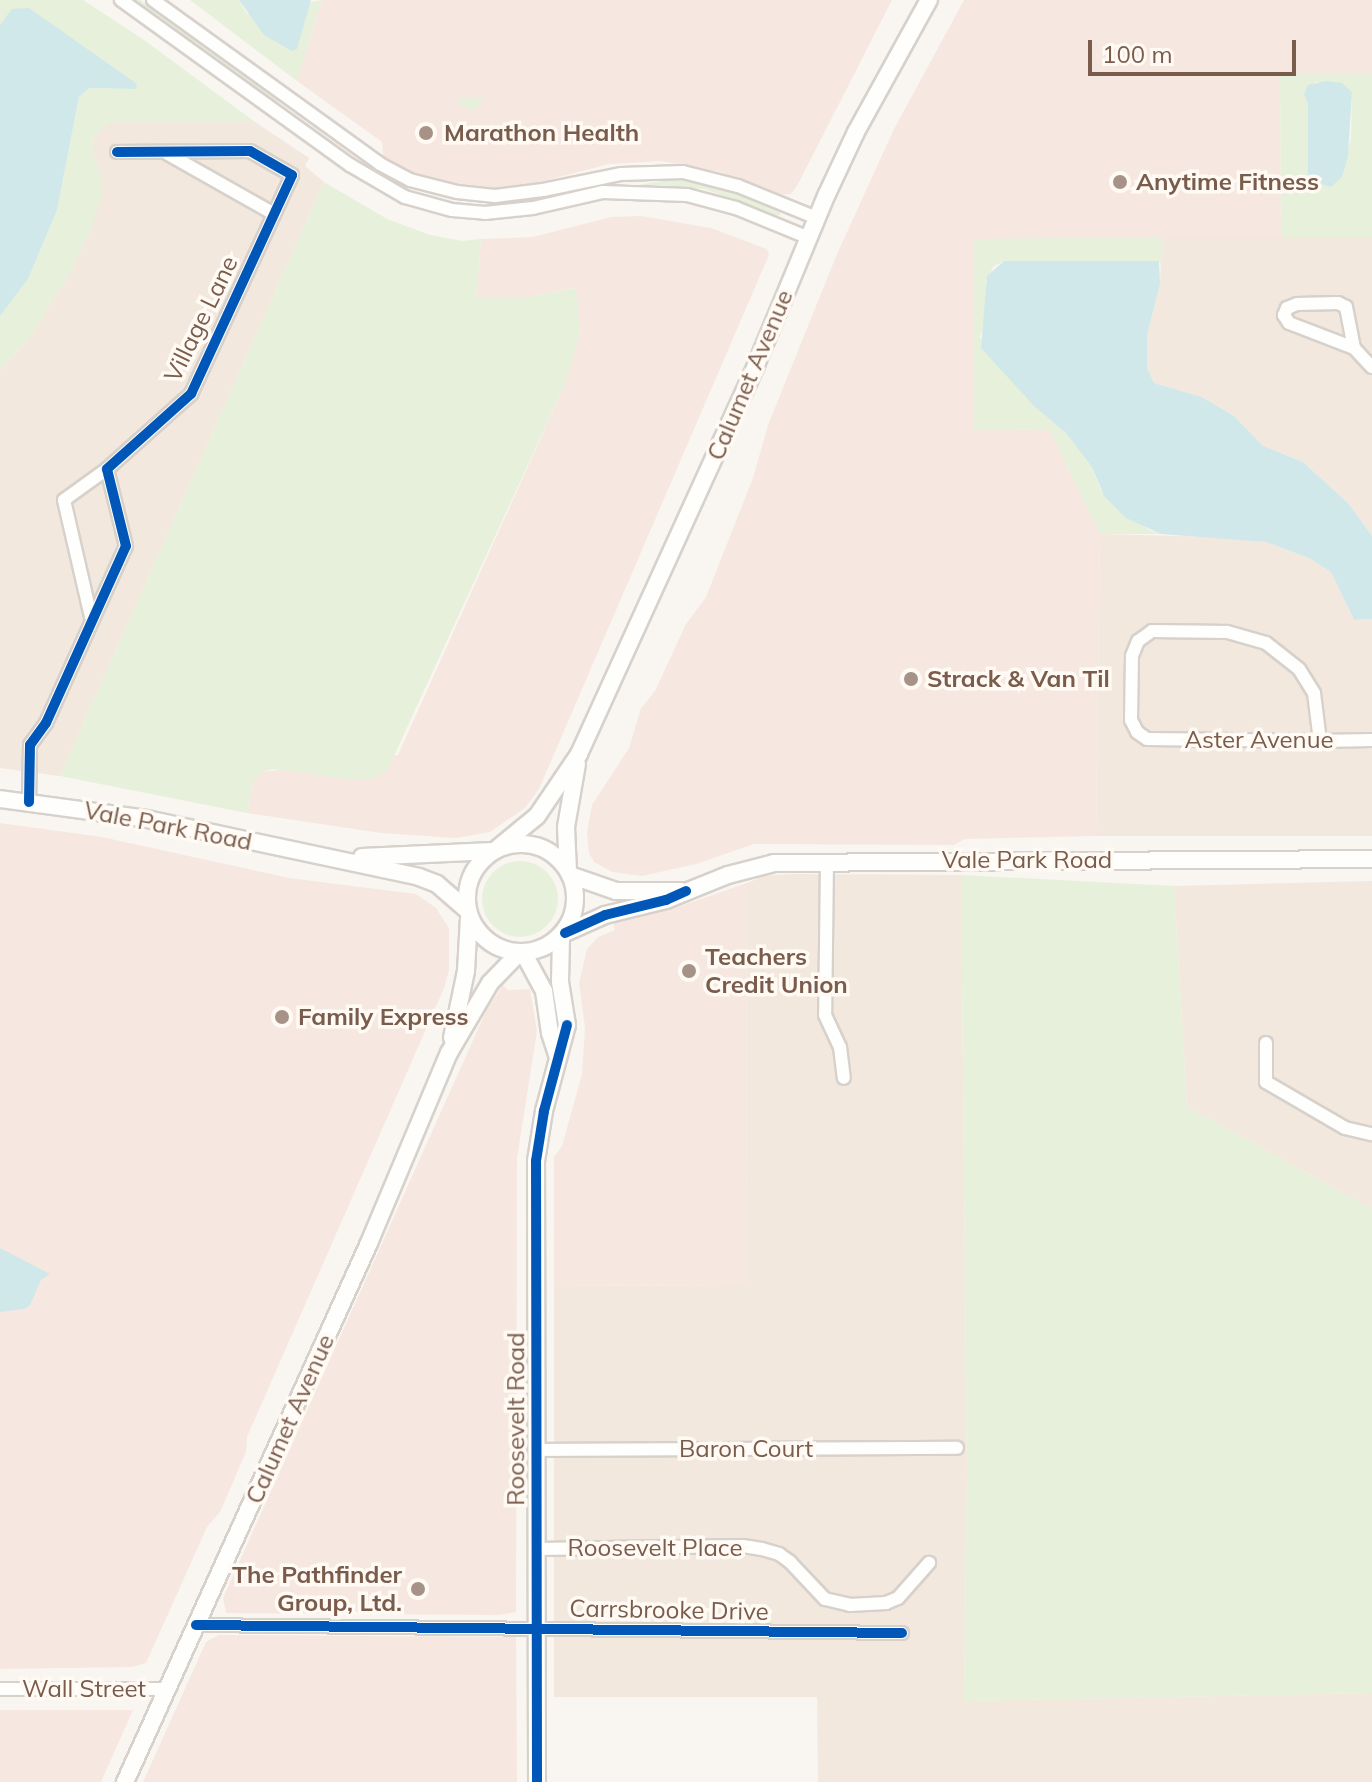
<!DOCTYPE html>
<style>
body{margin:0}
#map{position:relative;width:1372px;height:1782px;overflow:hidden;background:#f9f5f0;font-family:Mulish,sans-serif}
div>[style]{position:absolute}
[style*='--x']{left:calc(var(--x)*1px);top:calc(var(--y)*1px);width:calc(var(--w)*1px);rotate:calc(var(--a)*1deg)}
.residential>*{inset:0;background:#f2e8de}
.commercial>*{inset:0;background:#f6e8e1}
.green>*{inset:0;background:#e7f0db}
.round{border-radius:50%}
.water>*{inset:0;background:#d0e8ea}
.roads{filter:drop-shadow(2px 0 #d7d1cb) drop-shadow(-2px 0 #d7d1cb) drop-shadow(0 2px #d7d1cb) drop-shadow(0 -2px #d7d1cb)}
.street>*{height:12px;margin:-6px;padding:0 6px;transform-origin:6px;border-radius:6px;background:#fefefd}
.secondary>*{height:16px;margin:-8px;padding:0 8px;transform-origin:8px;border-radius:8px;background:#fefefd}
.secondary>.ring{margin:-8px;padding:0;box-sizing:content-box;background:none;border:16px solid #fefefd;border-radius:50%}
.cycleway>*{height:10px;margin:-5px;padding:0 5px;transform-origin:5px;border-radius:5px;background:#0057b8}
.dots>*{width:22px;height:22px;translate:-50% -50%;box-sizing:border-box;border:4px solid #fffaf3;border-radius:50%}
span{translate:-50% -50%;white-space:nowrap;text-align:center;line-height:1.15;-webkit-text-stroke:7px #fffaf3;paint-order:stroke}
.poi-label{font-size:24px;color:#7a5c4d;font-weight:700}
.left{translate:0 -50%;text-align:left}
.right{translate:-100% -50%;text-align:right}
.street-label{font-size:24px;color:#7a5c4d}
.scale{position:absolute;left:1088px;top:40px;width:208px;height:36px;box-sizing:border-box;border:4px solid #7a5c4d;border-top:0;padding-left:10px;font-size:24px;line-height:28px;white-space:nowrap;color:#7a5c4d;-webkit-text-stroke:6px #fffaf3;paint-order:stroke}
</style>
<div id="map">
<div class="residential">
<i style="clip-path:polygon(121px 119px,255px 122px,309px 158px,305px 166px,324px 182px,60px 776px,0 768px,0 370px,27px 341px,70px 273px,93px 224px,99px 167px,92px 154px,94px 136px,109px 122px)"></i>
<i style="clip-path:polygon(1162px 237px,1372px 237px,1372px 536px,1349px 504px,1303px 462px,1263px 446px,1234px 416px,1202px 397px,1154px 383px,1147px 368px,1147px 335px,1160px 284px)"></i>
<i style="clip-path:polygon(1100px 534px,1215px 537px,1266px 542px,1309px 558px,1331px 572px,1354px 620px,1372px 619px,1372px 836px,1096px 836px)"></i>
<i style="clip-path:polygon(791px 874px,961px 875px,967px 1474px,964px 1701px,1372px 1693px,1372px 1782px,818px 1782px,817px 1697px,554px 1697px,554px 1286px,746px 1285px,747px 883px,764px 876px)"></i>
<i style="clip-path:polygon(1372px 881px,1372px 1209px,1187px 1107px,1174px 886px)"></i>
</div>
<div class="commercial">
<i style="clip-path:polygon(322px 0,892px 0,797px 186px,791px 194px,777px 195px,720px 172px,661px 161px,609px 164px,513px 189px,464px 188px,401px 170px,383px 155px,382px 142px,297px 81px)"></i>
<i style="clip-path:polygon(964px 0,1372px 0,1372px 73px,1280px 73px,1281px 237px,975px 239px,974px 430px,1049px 429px,1100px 534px,1096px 836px,964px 839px,954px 845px,754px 844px,696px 864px,642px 876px,612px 872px,594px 862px,589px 853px,587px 832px,592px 805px,629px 748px,641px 708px,655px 691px,686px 624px,706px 597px,753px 478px,768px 425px,837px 254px,894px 129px)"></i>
<i style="clip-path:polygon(641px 216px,711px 228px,767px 249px,769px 255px,539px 789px,525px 808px,490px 832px,456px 838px,381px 833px,247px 813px,253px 781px,261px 772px,398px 755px,565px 384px,580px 333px,575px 288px,528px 297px,476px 297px,481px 239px,533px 237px,611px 217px)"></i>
<i style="clip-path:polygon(0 823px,102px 837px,289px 878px,416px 894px,436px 908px,449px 928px,449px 970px,444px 988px,247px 1437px,246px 1452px,220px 1512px,207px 1527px,146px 1663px,132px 1667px,0 1669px)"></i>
<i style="clip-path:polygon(747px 883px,746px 1285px,554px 1286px,554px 1157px,562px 1146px,582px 1074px,585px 1027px,579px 983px,587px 949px,598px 937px,615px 930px,613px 921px,678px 907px)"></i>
<i style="clip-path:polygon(503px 985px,508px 990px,530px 989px,537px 1031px,517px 1158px,516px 1612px,499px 1615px,226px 1613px,223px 1598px,487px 1009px)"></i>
<i style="clip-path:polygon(219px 1635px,516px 1637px,517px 1782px,143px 1782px,206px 1642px)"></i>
<i style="clip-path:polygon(0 1710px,133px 1710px,101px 1782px,0 1782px)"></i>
</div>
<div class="green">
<i style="clip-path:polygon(0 0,83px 0,144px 40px,255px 122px,109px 122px,94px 137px,92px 154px,99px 167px,103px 190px,93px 224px,70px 273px,27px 341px,0 370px,0 316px,28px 279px,57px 210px,79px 97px,89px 88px,135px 89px,0 25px)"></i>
<i style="clip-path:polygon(130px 0,140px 0,159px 13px,282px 103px,262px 96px)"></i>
<i style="clip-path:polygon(190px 0,239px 0,247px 14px,322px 0,297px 81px)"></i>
<i style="clip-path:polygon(evenodd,1280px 73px,1372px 73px,1372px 237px,1281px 237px,1280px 73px,1315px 82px,1342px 83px,1352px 92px,1351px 138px,1342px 177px,1308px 142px,1308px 104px,1315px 82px)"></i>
<i style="clip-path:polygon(482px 97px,483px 102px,474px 110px,456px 103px,459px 99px)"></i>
<i style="clip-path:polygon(676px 179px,716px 186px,778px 210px,781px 215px,774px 216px,705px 189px,632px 186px)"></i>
<i style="clip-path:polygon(324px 182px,387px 219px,430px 235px,462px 241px,481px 239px,476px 297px,528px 297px,576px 288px,580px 333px,565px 384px,387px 771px,372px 779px,354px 780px,273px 769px,261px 772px,253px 781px,247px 813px,60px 776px)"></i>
<i style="clip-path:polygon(1162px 237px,1162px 266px,1159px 261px,1004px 261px,994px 266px,986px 281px,986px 320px,980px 337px,1065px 432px,1092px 467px,1101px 491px,1149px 530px,1161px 534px,1100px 534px,1049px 429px,974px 430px,974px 239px)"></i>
<i class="round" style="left:482px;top:861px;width:76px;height:76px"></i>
<i style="clip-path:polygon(961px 875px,1174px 886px,1187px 1107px,1372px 1209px,1372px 1693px,964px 1701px,967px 1474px)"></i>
</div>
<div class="water">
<i style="clip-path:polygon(239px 0,311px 0,297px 49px,292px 51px,264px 35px)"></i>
<i style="clip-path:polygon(29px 8px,137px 84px,136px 89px,89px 88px,79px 97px,57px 210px,28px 279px,0 316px,0 25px,12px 9px)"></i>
<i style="clip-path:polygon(1325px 81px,1342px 83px,1352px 92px,1348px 156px,1342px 177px,1331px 187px,1317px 183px,1308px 174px,1308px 104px,1304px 94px,1308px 85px)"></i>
<i style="clip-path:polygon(1004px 261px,1159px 261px,1160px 284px,1147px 335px,1147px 368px,1154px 383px,1202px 397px,1234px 416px,1263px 446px,1303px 462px,1349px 504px,1372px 536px,1372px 619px,1354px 620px,1331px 572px,1309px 558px,1266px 542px,1161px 534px,1126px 518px,1104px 496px,1092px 467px,1065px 432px,1034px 406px,981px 348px,987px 276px)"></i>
<i style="clip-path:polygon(0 1248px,50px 1274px,41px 1280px,30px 1305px,24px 1309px,0 1312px)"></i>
</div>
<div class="roads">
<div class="street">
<i style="--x:121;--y:0;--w:282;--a:35.8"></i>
<i style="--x:350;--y:165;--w:64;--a:30.2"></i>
<i style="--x:405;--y:197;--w:49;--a:15.5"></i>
<i style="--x:452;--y:210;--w:33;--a:5"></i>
<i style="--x:485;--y:213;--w:48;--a:-5.9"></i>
<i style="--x:533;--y:208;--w:72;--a:-12.9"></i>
<i style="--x:603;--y:192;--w:84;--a:2"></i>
<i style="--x:687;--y:195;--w:51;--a:14.9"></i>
<i style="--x:736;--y:208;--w:79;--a:22.3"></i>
<i style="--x:153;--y:0;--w:280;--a:35.8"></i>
<i style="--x:380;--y:164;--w:34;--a:28"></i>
<i style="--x:410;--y:180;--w:49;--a:14.3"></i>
<i style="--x:457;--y:192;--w:38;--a:6"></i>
<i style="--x:495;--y:196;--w:48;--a:-7.1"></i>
<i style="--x:543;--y:190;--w:80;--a:-11.6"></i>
<i style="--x:621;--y:174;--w:62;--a:-1.8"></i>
<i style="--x:683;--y:172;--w:57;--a:14.3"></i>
<i style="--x:738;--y:186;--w:85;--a:22.1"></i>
<i style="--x:168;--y:154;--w:122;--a:29.5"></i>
<i style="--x:1354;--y:348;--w:42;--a:-101"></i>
<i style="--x:1346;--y:307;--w:9;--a:-153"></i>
<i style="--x:1338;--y:303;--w:41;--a:178.6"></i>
<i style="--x:1297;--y:304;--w:11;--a:158"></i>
<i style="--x:1287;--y:308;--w:8;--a:113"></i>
<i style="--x:1284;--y:315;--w:9;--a:58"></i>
<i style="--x:1289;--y:323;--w:70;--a:21"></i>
<i style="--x:1354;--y:348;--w:26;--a:47"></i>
<i style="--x:91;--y:617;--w:120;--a:-103"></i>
<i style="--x:64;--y:500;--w:53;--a:-35.8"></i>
<i style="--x:1320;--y:741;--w:48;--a:-97.1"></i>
<i style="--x:1314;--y:693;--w:28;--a:-122"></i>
<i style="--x:1299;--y:669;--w:42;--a:-141.8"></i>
<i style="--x:1266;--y:643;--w:41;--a:-164.2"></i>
<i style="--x:1227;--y:632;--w:75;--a:-179.2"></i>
<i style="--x:1152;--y:631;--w:17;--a:144"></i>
<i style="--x:1138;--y:641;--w:16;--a:112"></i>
<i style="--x:1132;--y:656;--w:64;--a:90.9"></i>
<i style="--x:1131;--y:720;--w:13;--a:63"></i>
<i style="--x:1137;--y:732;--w:12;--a:35"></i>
<i style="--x:1147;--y:739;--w:173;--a:0.7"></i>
<i style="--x:1320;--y:741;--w:52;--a:-1.1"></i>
<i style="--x:29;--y:802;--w:57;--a:-89"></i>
<i style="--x:30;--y:745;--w:27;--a:-54"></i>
<i style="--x:46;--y:723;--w:194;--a:-65.7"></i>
<i style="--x:126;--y:546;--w:79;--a:-103.9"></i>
<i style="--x:107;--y:469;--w:113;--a:-41.8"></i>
<i style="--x:191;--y:394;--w:241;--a:-65.2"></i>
<i style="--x:292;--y:175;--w:48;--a:-150.3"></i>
<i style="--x:250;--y:151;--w:133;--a:179.6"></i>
<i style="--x:827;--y:862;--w:153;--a:90.7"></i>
<i style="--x:825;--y:1015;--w:35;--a:65"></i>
<i style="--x:840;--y:1047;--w:31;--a:83"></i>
<i style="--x:1266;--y:1043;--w:39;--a:90"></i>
<i style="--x:1266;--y:1082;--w:91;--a:30.2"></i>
<i style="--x:1345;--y:1128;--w:28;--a:13"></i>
<i style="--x:536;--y:1450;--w:421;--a:-0.3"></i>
<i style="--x:537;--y:1549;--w:206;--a:-0.8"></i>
<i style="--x:743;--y:1546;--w:19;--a:9"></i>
<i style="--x:762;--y:1549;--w:18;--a:16"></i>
<i style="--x:779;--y:1554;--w:14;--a:36"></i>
<i style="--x:790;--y:1562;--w:51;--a:46.6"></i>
<i style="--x:825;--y:1599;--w:26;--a:13"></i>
<i style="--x:850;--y:1605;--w:36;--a:-3"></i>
<i style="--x:886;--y:1603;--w:13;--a:-23"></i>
<i style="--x:898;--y:1598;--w:47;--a:-48.5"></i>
<i style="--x:196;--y:1625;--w:706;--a:0.65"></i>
<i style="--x:0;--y:1689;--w:167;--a:0"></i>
</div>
<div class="secondary">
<i style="--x:0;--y:799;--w:148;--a:7.7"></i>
<i style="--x:147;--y:819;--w:278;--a:12"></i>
<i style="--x:419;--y:877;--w:19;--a:21"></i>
<i style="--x:437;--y:884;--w:40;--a:41"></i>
<i class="ring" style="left:467px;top:844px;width:92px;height:92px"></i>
<i style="--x:498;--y:848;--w:50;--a:-39.4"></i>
<i style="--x:537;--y:816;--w:75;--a:-55.9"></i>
<i style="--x:579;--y:754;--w:427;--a:-65.5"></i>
<i style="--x:756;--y:365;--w:185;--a:-67.5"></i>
<i style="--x:827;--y:194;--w:68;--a:-64.9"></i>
<i style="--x:856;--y:132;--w:151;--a:-61.1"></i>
<i style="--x:362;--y:857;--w:130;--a:-2.6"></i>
<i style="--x:568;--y:871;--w:44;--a:-92.6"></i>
<i style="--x:566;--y:827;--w:64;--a:-80.1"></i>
<i style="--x:570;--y:875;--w:49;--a:19.2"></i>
<i style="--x:616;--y:891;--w:65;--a:0"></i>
<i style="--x:565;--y:933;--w:44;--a:-24.2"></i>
<i style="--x:605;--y:915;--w:63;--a:-13.8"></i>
<i style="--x:666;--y:900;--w:67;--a:-22"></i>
<i style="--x:728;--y:875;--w:48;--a:-14.6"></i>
<i style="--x:774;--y:863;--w:598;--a:-0.38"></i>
<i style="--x:524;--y:954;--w:42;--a:61.6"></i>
<i style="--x:544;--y:991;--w:42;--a:81.9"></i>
<i style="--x:550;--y:1033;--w:26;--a:72"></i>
<i style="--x:452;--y:1038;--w:68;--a:-78.2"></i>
<i style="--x:466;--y:971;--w:53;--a:-86.8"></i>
<i style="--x:125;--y:1782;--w:592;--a:-65.64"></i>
<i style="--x:369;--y:1243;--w:206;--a:-67.2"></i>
<i style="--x:449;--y:1053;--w:81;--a:-59.6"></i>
<i style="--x:490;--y:983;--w:40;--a:-46"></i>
<i style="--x:537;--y:1782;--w:621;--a:-90.09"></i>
<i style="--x:536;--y:1161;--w:51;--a:-80.9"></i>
<i style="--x:544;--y:1111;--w:89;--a:-75"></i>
<i style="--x:567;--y:1025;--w:44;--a:-99.2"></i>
<i style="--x:560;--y:982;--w:45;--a:-88.7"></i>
</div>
</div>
<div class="cycleway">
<i style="--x:29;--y:802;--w:57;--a:-89"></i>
<i style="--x:30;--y:745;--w:27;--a:-54"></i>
<i style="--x:46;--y:723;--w:194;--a:-65.7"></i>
<i style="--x:126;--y:546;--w:79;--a:-103.9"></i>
<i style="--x:107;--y:469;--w:113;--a:-41.8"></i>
<i style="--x:191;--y:394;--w:241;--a:-65.2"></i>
<i style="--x:292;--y:175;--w:48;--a:-150.3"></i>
<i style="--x:250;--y:151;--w:133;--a:179.6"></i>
<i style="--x:565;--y:933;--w:44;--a:-24.2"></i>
<i style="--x:605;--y:915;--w:63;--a:-13.8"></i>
<i style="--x:666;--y:900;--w:22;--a:-24"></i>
<i style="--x:196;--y:1625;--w:706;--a:0.65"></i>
<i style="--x:537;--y:1782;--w:621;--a:-90.09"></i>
<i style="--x:536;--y:1161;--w:51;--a:-80.9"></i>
<i style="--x:544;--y:1111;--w:89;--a:-75"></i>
</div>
<div class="dots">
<i style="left:426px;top:133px;background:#a69286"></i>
<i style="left:1120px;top:182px;background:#a69286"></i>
<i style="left:911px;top:679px;background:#a69286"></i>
<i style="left:689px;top:971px;background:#a69286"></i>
<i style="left:282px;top:1017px;background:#a69286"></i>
<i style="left:418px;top:1589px;background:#a69286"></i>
</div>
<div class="poi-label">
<span class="left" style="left:444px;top:133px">Marathon Health</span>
<span class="left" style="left:1136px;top:182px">Anytime Fitness</span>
<span class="left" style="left:927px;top:679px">Strack &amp; Van Til</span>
<span class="left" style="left:705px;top:971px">Teachers<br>Credit Union</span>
<span class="left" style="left:298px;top:1017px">Family Express</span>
<span class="right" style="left:402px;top:1589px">The Pathfinder<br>Group, Ltd.</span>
</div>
<div class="street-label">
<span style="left:201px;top:319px;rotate:-64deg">Village Lane</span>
<span style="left:750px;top:375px;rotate:-67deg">Calumet Avenue</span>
<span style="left:1259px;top:740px">Aster Avenue</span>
<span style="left:168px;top:826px;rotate:11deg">Vale Park Road</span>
<span style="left:1027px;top:860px">Vale Park Road</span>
<span style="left:290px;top:1419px;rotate:-66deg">Calumet Avenue</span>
<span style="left:516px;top:1419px;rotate:-90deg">Roosevelt Road</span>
<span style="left:746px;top:1449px">Baron Court</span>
<span style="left:655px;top:1548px">Roosevelt Place</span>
<span style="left:669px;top:1610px;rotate:1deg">Carrsbrooke Drive</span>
<span style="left:84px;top:1689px">Wall Street</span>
</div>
<div class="scale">100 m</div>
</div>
